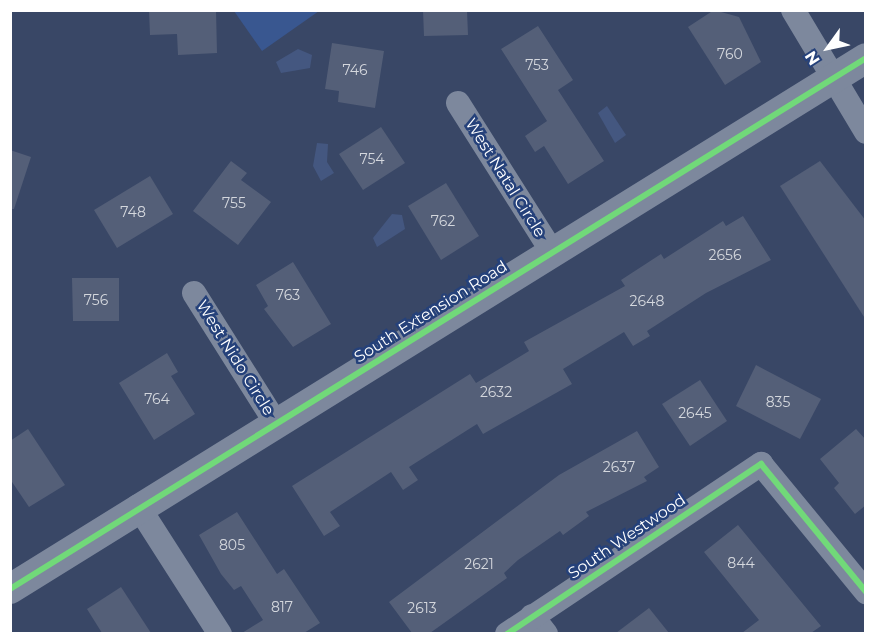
<!DOCTYPE html>
<style>
body{margin:0}
#map{position:relative;width:876px;height:644px;overflow:hidden;background:#394766;font-family:Montserrat,sans-serif}
div>[style]{position:absolute}
[style*='--x']{left:calc(var(--x)*1px);top:calc(var(--y)*1px);width:calc(var(--w)*1px);rotate:calc(var(--a)*1deg)}
.green>*{inset:0;background:#395790}
.water>*{inset:0;background:#445780}
.building>*{inset:0;background:#545f78}
.minor>*{height:24px;margin:-12px;padding:0 12px;transform-origin:12px;border-radius:12px;background:#7d889d}
.tertiary>*{height:30px;margin:-15px;padding:0 15px;transform-origin:15px;border-radius:15px;background:#7d889d}
.cycleway>*{height:6px;margin:-3px;padding:0 3px;transform-origin:3px;border-radius:3px;background:#71d979}
span{translate:-50% -50%;white-space:nowrap;text-align:center;line-height:1.15;-webkit-text-stroke:5px #25417a;paint-order:stroke}
.number-label{font-size:14px;color:#d4d7dd}
.number-label span{-webkit-text-stroke-width:0}
.street-label{font-size:16px;color:#fff}
.frame{position:absolute;inset:0;border:12px solid #fff;pointer-events:none}
.north{position:absolute;left:798px;top:18px;width:60px;height:60px;-webkit-text-stroke:4px #25417a;paint-order:stroke;rotate:237deg;font-size:16px;font-weight:700;line-height:24px;text-align:center;color:#fff}
.north::after{content:'';display:block;margin:auto;width:21px;height:27px;background:#fff;clip-path:polygon(50% 0,100% 100%,50% 72%,0 100%)}
</style>
<div id="map">
<div class="green">
<i style="clip-path:polygon(234px 11px,319px 11px,262px 51px)"></i>
</div>
<div class="water">
<i style="clip-path:polygon(298px 49px,312px 55px,310px 68px,281px 73px,276px 62px)"></i>
<i style="clip-path:polygon(607px 106px,626px 135px,615px 143px,598px 113px)"></i>
<i style="clip-path:polygon(317px 143px,328px 144px,327px 162px,334px 173px,321px 181px,313px 166px)"></i>
<i style="clip-path:polygon(392px 214px,402px 215px,405px 229px,377px 247px,373px 238px)"></i>
</div>
<div class="building">
<i style="clip-path:polygon(149px 10px,216px 10px,217px 53px,178px 55px,177px 34px,150px 35px)"></i>
<i style="clip-path:polygon(423px 10px,467px 10px,468px 35px,424px 36px)"></i>
<i style="clip-path:polygon(714px 10px,739px 17px,761px 62px,725px 85px,688px 27px)"></i>
<i style="clip-path:polygon(538px 26px,573px 80px,558px 90px,604px 161px,568px 184px,544px 146px,535px 152px,525px 136px,547px 121px,501px 49px)"></i>
<i style="clip-path:polygon(332px 43px,384px 51px,375px 108px,338px 102px,339px 91px,325px 89px)"></i>
<i style="clip-path:polygon(381px 127px,405px 163px,363px 190px,339px 154px)"></i>
<i style="clip-path:polygon(10px 150px,31px 157px,14px 209px,10px 209px)"></i>
<i style="clip-path:polygon(231px 161px,247px 173px,241px 180px,271px 202px,238px 245px,193px 211px)"></i>
<i style="clip-path:polygon(820px 161px,866px 221px,866px 320px,780px 186px)"></i>
<i style="clip-path:polygon(150px 176px,173px 214px,117px 248px,94px 210px)"></i>
<i style="clip-path:polygon(446px 183px,479px 236px,441px 260px,408px 206px)"></i>
<i style="clip-path:polygon(743px 216px,771px 260px,706px 293px,647px 331px,650px 336px,633px 346px,624px 332px,563px 369px,572px 384px,483px 434px,477px 424px,409px 467px,418px 480px,403px 490px,391px 472px,330px 512px,340px 526px,324px 536px,292px 486px,470px 374px,476px 383px,529px 351px,524px 342px,625px 286px,621px 280px,661px 254px,664px 259px,723px 221px,726px 226px)"></i>
<i style="clip-path:polygon(293px 262px,331px 324px,293px 347px,264px 309px,268px 306px,256px 285px)"></i>
<i style="clip-path:polygon(72px 278px,119px 278px,119px 321px,73px 321px)"></i>
<i style="clip-path:polygon(167px 353px,178px 372px,171px 376px,195px 414px,154px 440px,119px 383px)"></i>
<i style="clip-path:polygon(756px 365px,821px 399px,800px 439px,736px 406px)"></i>
<i style="clip-path:polygon(700px 380px,727px 421px,690px 446px,662px 404px)"></i>
<i style="clip-path:polygon(28px 429px,65px 485px,29px 507px,10px 479px,10px 441px)"></i>
<i style="clip-path:polygon(856px 429px,866px 440px,866px 505px,855px 514px,834px 488px,839px 483px,820px 459px)"></i>
<i style="clip-path:polygon(637px 431px,659px 467px,644px 477px,647px 481px,586px 512px,589px 516px,563px 535px,560px 531px,518px 560px,504px 573px,507px 578px,430px 633px,412px 633px,389px 602px,559px 475px)"></i>
<i style="clip-path:polygon(237px 512px,277px 574px,284px 569px,320px 623px,304px 633px,242px 633px,263px 620px,241px 586px,234px 590px,221px 574px,199px 535px)"></i>
<i style="clip-path:polygon(738px 525px,821px 626px,811px 633px,742px 633px,759px 620px,704px 552px)"></i>
<i style="clip-path:polygon(121px 587px,151px 633px,102px 633px,87px 609px)"></i>
<i style="clip-path:polygon(649px 608px,669px 633px,616px 633px)"></i>
</div>
<div class="minor">
<i style="--x:793;--y:10;--w:142;--a:59.1"></i>
<i style="--x:458;--y:103;--w:178;--a:57.7"></i>
<i style="--x:194;--y:293;--w:154;--a:57.8"></i>
<i style="--x:138;--y:506;--w:152;--a:57.4"></i>
<i style="--x:532;--y:616;--w:23;--a:52"></i>
<i style="--x:507;--y:634;--w:306;--a:-33.8"></i>
<i style="--x:761;--y:464;--w:166;--a:50.6"></i>
</div>
<div class="tertiary">
<i style="--x:10;--y:589;--w:1007;--a:-31.81"></i>
</div>
<div class="cycleway">
<i style="--x:10;--y:589;--w:1007;--a:-31.81"></i>
<i style="--x:507;--y:634;--w:306;--a:-33.8"></i>
<i style="--x:761;--y:464;--w:166;--a:50.6"></i>
</div>
<div class="number-label">
<span style="left:730px;top:54px">760</span>
<span style="left:537px;top:65px">753</span>
<span style="left:355px;top:70px">746</span>
<span style="left:372px;top:159px">754</span>
<span style="left:234px;top:203px">755</span>
<span style="left:133px;top:212px">748</span>
<span style="left:443px;top:221px">762</span>
<span style="left:725px;top:255px">2656</span>
<span style="left:288px;top:295px">763</span>
<span style="left:96px;top:300px">756</span>
<span style="left:647px;top:301px">2648</span>
<span style="left:496px;top:392px">2632</span>
<span style="left:157px;top:399px">764</span>
<span style="left:778px;top:402px">835</span>
<span style="left:695px;top:413px">2645</span>
<span style="left:619px;top:467px">2637</span>
<span style="left:232px;top:545px">805</span>
<span style="left:741px;top:563px">844</span>
<span style="left:479px;top:564px">2621</span>
<span style="left:282px;top:607px">817</span>
<span style="left:422px;top:608px">2613</span>
</div>
<div class="street-label">
<span style="left:505px;top:178px;rotate:58deg">West Natal Circle</span>
<span style="left:431px;top:312px;rotate:-32deg">South Extension Road</span>
<span style="left:235px;top:358px;rotate:58deg">West Nido Circle</span>
<span style="left:627px;top:537px;rotate:-34deg">South Westwood</span>
</div>
<div class="frame"></div>
<div class="north">N</div>
</div>
